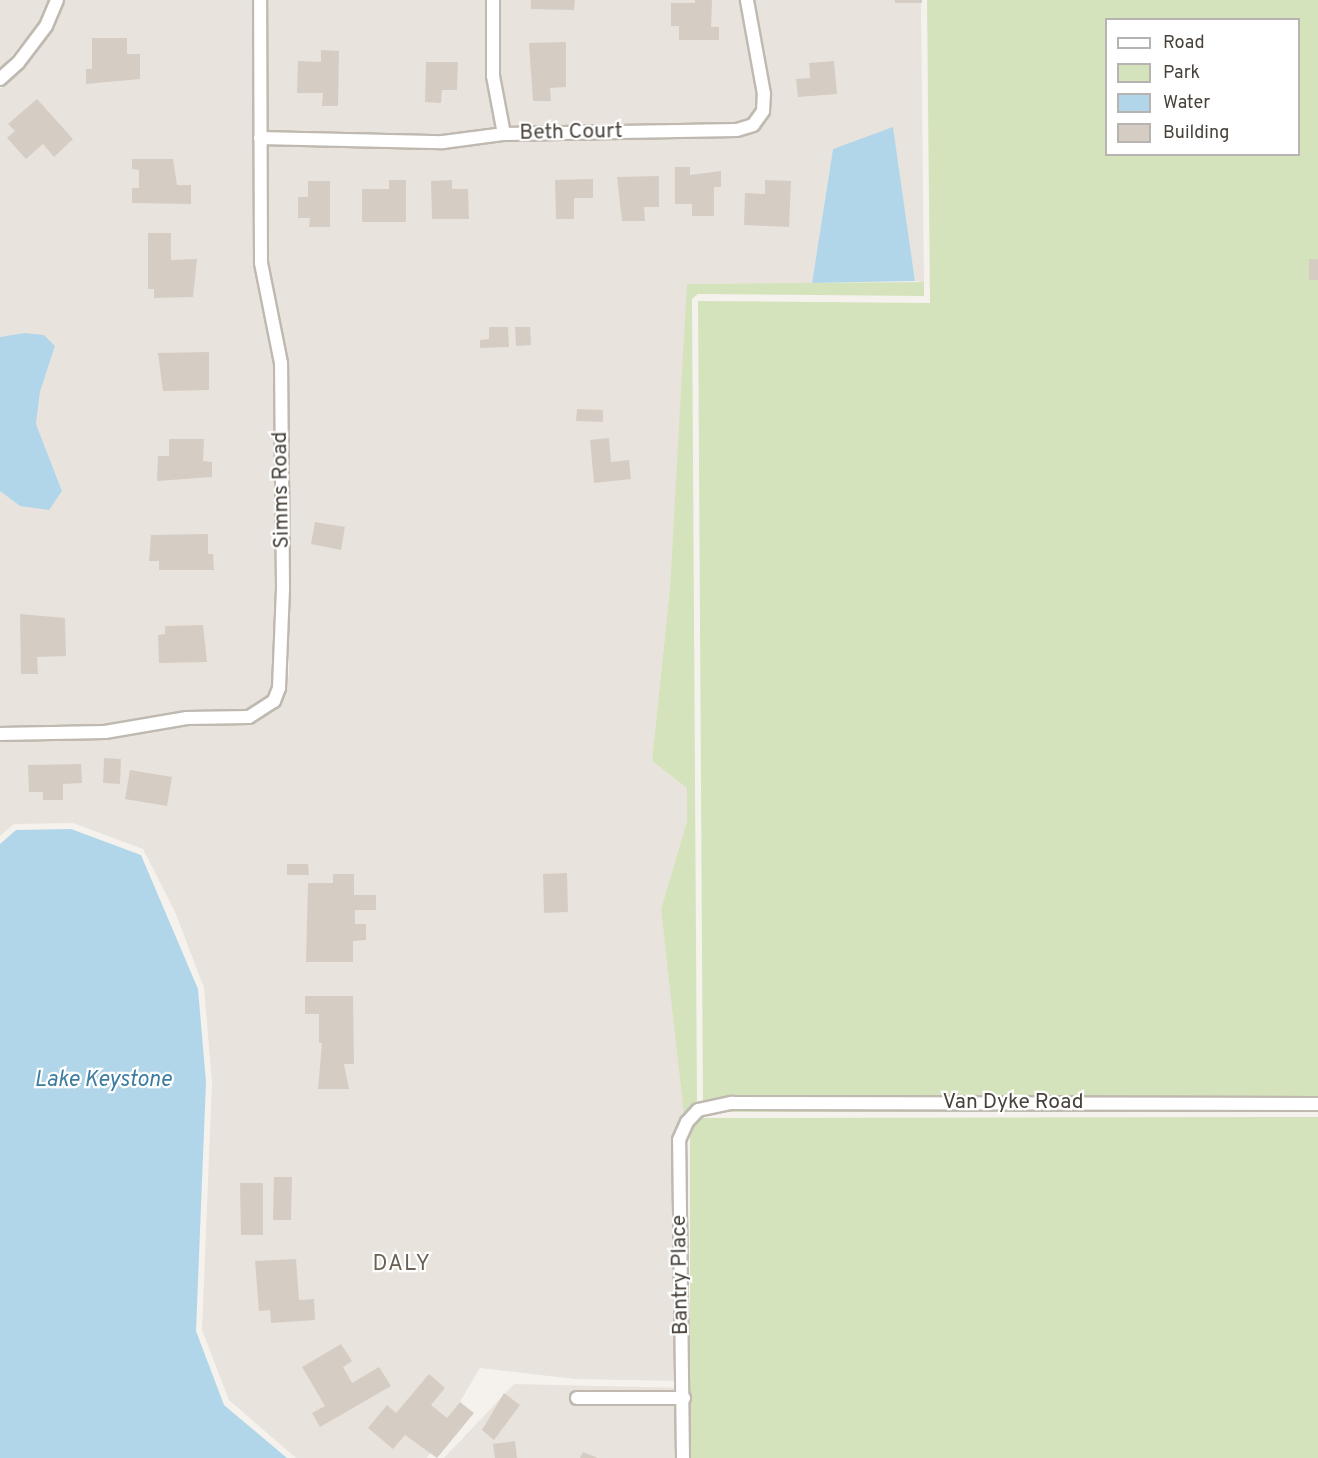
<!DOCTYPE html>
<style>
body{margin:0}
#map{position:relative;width:1318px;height:1458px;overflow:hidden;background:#f5f2ed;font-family:Overpass,sans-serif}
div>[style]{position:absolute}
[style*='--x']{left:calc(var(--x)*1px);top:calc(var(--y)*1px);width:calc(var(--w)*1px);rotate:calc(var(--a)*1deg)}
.residential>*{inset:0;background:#e8e3dc}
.green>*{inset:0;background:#d4e3bb}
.water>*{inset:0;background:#b2d6e9}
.building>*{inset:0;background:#d5cdc4}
.roads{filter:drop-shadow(2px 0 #bfb9b0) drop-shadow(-2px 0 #bfb9b0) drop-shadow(0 2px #bfb9b0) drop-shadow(0 -2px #bfb9b0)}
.minor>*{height:12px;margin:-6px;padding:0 6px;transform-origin:6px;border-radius:6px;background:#fff}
span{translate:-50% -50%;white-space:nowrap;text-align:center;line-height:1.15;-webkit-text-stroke:4.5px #fff;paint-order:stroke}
.street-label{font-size:21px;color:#49423b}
.water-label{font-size:22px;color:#3e7da1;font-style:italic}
.neighbourhood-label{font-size:22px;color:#6a6053;letter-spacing:1.5px}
.legend{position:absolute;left:1105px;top:18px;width:195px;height:138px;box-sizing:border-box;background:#fff;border:2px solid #b6b3b1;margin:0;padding:8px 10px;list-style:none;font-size:18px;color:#49423b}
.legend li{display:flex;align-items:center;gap:12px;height:30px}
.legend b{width:30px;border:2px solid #b6b3b1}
</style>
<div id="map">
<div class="residential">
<i style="clip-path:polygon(0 0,49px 0,40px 22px,0 69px)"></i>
<i style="clip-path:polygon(64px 0,253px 0,254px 263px,274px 364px,276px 588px,275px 675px,268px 696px,247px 709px,187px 710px,104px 724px,0 726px,0 491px,20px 506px,62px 491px,36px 424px,40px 392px,55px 346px,24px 333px,0 337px,0 89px,24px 68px,52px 29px)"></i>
<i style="clip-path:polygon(267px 0,486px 0,487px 76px,495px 127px,443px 134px,267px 130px)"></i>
<i style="clip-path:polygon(500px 0,740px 0,757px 95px,756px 108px,749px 118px,735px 123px,509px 126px,500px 75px)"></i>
<i style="clip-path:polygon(754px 0,921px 0,924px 282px,915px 281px,893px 128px,833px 149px,812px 283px,688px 284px,670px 587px,652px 761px,687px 788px,687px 821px,661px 909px,684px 1103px,684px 1114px,672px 1140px,677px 1381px,575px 1379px,480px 1368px,427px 1458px,296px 1458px,229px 1400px,202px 1330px,212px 1083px,204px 988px,175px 912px,143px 849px,73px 823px,14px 824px,0 836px,0 742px,105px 739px,188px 726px,251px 724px,280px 704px,289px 676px,288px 363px,268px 263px,267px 146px,443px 149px,505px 141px,737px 138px,758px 130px,770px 112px,771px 95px)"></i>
<i style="clip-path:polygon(514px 1384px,687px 1388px,690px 1458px,444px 1458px)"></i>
</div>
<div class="green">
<i style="clip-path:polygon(evenodd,927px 0,1318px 0,1318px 1099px,1050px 1112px,703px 1112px,698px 301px,930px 303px,927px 0,1106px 20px,1298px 20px,1298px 154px,1106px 154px,1106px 20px)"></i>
<i style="clip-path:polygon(924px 282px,924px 296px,698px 294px,692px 299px,697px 1102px,684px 1114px,661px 909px,687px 821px,687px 788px,652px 761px,670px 587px,687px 284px)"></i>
<i style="clip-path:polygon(1318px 1117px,1318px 1458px,690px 1458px,690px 1118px)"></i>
</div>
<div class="water">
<i style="clip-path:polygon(893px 127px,915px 281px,812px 283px,833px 149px)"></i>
<i style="clip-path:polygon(24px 333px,44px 335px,55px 346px,40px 392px,36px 424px,62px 491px,49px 510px,20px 506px,0 491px,0 337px)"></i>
<i style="clip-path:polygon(71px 829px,141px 855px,198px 989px,206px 1082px,196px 1331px,224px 1405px,287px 1458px,0 1458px,0 844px,16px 830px)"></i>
</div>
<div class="building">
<i style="clip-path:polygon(531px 0,575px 0,574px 10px,531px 9px)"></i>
<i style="clip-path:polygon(695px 0,712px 0,711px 27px,719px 27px,719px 40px,679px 40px,679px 26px,671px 26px,671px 3px,695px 3px)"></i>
<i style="clip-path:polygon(895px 0,922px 0,922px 3px,895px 3px)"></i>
<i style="clip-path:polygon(92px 38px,127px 38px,127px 54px,140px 54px,140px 79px,86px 84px,86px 69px,92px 69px)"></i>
<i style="clip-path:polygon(566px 42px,566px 87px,550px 88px,551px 101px,533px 101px,529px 43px)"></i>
<i style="clip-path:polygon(321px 50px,339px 51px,338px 106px,322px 106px,323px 93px,297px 93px,298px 61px,321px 62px)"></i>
<i style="clip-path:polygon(834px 61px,837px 94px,798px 97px,796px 79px,810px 78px,809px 63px)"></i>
<i style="clip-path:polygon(426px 62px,458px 62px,457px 90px,442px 90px,441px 103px,425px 102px)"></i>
<i style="clip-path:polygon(37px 99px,73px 139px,54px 157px,43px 144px,26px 159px,7px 138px,15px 131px,8px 124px)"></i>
<i style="clip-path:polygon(132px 159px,173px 159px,177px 185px,191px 185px,191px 204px,132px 203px,132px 188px,139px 188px,139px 170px,132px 169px)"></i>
<i style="clip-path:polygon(675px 167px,690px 167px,690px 175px,721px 171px,721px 187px,714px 187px,714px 216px,692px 216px,692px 204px,675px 204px)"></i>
<i style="clip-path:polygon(659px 176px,659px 207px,644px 207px,645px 221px,622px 221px,617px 177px)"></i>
<i style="clip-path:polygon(593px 179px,593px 198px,574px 198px,574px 219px,556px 219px,555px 180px)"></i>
<i style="clip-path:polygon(389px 180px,406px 180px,406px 222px,362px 222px,362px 189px,389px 189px)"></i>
<i style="clip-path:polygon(452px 180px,452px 189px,468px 189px,469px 219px,432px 219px,431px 181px)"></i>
<i style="clip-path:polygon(765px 180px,791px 181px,789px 227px,744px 225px,745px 193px,765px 194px)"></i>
<i style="clip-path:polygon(308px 181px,330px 181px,330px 227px,309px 227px,310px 218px,298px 218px,298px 197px,308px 197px)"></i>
<i style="clip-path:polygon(148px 233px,171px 233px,171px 260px,197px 259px,193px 297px,154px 298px,154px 289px,148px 289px)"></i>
<i style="clip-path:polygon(1309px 259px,1318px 259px,1318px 280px,1309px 280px)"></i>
<i style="clip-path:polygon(489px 327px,508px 327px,509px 347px,480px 348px,480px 340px,489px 339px)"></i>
<i style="clip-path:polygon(515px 327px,530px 327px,531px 345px,516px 346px)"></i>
<i style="clip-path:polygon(209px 352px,209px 390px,163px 391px,158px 353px)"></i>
<i style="clip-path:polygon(577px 409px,603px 410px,603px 422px,576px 421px)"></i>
<i style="clip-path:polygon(609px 438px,611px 462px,629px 460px,631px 479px,594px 483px,590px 440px)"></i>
<i style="clip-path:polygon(169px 439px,204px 439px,203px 461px,212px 462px,212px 477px,157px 481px,158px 456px,169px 456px)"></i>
<i style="clip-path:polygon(315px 522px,345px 527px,341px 550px,311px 544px)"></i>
<i style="clip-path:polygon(208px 534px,208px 554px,213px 554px,214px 570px,159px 570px,159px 561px,149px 561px,151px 535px)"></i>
<i style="clip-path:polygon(20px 614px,65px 618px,66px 656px,37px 657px,38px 674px,21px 674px)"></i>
<i style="clip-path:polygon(203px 625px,207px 662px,159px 663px,158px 635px,165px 634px,165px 626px)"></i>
<i style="clip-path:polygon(104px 758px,121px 759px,120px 784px,103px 783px)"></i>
<i style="clip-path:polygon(81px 764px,82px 783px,63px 784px,63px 800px,43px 800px,43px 792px,29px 792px,28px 765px)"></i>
<i style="clip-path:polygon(130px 770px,172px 777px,167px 806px,125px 799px)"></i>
<i style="clip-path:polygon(287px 864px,308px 864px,309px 875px,287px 875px)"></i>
<i style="clip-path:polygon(567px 873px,568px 912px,544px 913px,543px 874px)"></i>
<i style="clip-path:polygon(333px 874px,354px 874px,354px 895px,376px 895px,376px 910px,355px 910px,355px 924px,366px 924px,366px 940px,353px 941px,353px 962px,306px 962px,308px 883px,333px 883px)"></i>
<i style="clip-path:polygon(305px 996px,353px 996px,354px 1064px,344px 1064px,349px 1089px,318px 1089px,322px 1043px,319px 1043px,319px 1014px,305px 1014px)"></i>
<i style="clip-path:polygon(274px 1177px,292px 1177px,291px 1220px,273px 1220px)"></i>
<i style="clip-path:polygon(240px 1183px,263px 1183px,263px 1235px,241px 1235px)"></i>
<i style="clip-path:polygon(296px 1259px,299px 1300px,314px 1299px,315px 1320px,271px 1323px,270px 1310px,259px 1311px,255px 1261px)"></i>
<i style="clip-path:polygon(341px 1344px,352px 1361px,343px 1367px,352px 1383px,379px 1367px,391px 1386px,320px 1427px,312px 1413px,325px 1406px,302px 1367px)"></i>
<i style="clip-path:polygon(429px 1374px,445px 1388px,431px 1405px,447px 1418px,460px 1402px,474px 1413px,437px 1458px,405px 1435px,393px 1449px,368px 1428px,387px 1405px,396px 1413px)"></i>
<i style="clip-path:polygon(504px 1393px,520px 1405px,494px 1440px,482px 1430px)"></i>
<i style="clip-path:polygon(515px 1441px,517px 1458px,495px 1458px,493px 1444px)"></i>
<i style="clip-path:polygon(583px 1452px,598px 1458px,580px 1458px)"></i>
</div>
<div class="roads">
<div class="minor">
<i style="--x:493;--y:0;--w:76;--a:90"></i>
<i style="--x:493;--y:76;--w:59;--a:79.3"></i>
<i style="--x:0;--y:79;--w:24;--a:-42"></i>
<i style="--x:18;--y:63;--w:46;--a:-52.9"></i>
<i style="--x:46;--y:26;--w:28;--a:-67"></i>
<i style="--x:260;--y:138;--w:183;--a:1.3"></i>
<i style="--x:443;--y:142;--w:62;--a:-7.5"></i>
<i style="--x:504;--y:134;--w:233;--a:-1"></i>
<i style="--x:737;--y:130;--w:17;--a:-17"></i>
<i style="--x:753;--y:125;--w:17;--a:-54"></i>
<i style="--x:763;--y:111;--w:17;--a:-87"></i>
<i style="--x:764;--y:94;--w:96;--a:-100.3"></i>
<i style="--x:0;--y:734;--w:105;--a:-1.1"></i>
<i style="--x:105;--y:732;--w:83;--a:-9.7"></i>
<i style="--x:187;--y:718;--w:62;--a:-0.9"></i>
<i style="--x:249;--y:717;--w:30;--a:-33"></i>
<i style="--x:274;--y:701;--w:14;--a:-69"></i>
<i style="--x:279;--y:688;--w:100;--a:-87.7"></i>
<i style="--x:283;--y:588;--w:225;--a:-90.5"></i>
<i style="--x:281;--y:363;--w:102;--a:-101.3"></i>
<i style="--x:261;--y:263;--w:263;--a:-90.2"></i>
<i style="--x:577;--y:1398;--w:107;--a:0"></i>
<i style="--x:683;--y:1458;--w:318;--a:-90.7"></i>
<i style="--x:679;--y:1140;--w:20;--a:-66"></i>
<i style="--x:687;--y:1122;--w:16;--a:-47"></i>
<i style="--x:698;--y:1110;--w:35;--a:-12"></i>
<i style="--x:732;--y:1103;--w:586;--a:0.1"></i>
</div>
</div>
<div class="street-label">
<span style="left:571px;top:133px;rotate:-1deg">Beth Court</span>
<span style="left:282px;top:490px;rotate:-91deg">Simms Road</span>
<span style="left:1013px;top:1103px">Van Dyke Road</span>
<span style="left:681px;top:1275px;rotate:-91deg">Bantry Place</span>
</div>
<div class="water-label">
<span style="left:103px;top:1081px">Lake Keystone</span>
</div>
<div class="neighbourhood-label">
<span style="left:402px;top:1265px">DALY</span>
</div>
<ul class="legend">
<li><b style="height:8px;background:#fff"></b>Road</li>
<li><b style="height:16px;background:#d4e3bb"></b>Park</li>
<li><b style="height:16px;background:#b2d6e9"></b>Water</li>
<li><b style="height:16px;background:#d5cdc4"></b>Building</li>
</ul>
</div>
